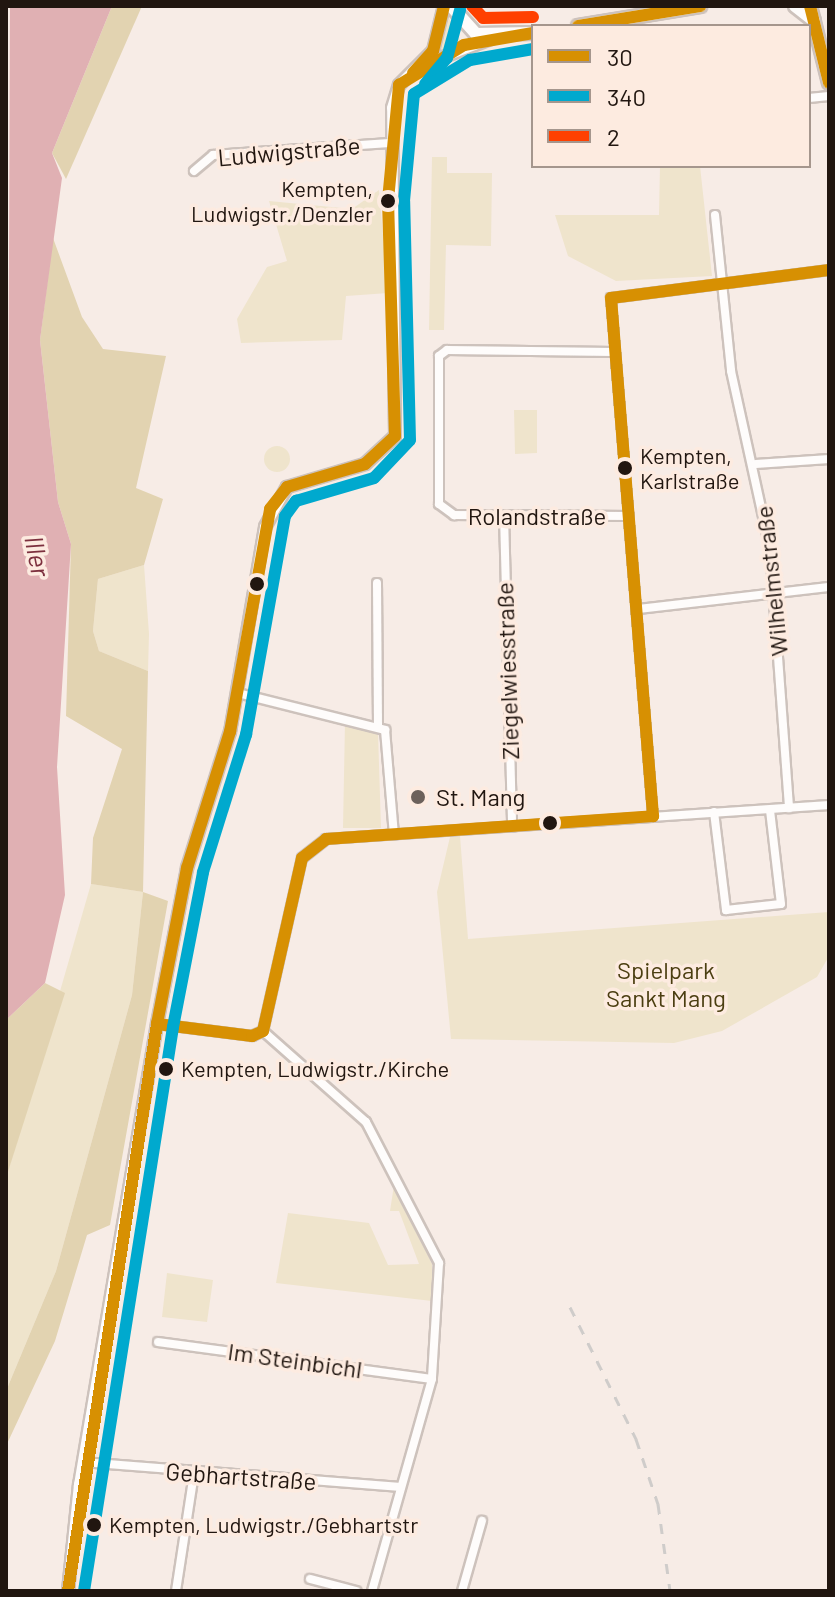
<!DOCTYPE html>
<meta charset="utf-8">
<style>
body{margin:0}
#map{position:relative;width:835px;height:1597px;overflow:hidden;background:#f7ece6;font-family:Barlow,sans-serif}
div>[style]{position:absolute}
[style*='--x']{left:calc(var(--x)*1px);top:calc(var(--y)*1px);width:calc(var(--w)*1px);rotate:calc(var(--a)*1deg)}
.green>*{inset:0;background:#efe4cc}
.round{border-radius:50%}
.forest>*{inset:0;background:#e2d3b1}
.water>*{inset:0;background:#e0b0b3}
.roads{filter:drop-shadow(2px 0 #cdc2bc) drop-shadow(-2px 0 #cdc2bc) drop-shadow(0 2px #cdc2bc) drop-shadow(0 -2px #cdc2bc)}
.minor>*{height:8px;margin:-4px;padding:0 4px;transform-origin:4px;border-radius:4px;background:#fefcfb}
.tertiary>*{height:10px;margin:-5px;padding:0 5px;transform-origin:5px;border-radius:5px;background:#fefcfb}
.secondary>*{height:12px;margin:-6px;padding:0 6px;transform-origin:6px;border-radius:6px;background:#fefcfb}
.rail>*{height:3px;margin-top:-1.5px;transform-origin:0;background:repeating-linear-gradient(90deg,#cfccca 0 10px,transparent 0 20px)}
.bus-1>*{height:12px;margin:-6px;padding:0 6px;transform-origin:6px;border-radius:6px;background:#d79002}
.bus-2>*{height:12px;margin:-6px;padding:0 6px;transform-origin:6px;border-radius:6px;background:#00a9ce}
.bus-3>*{height:12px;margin:-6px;padding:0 6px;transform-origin:6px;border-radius:6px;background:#ff4000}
.dots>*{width:22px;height:22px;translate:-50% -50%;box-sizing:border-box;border:4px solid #fdebe0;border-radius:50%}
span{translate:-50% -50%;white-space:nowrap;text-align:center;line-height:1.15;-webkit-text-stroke:7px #fdebe0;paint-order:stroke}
.bus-label{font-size:22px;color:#211610}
.right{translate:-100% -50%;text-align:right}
.left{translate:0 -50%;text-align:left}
.street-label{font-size:24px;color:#211610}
.poi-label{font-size:24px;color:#211610}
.park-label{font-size:24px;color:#4b3e11}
.water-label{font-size:26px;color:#7d303e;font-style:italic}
.frame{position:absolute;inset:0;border:8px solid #211610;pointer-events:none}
.legend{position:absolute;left:531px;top:24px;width:280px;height:144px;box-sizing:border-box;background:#fdebe0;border:2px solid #a5968d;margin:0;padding:10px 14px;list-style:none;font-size:24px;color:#211610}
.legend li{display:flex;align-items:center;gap:16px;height:40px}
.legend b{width:40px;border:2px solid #a5968d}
</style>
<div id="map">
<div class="green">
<i style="clip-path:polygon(446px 12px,462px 44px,430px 58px)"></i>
<i style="clip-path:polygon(400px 151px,403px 293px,396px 293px,396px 155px)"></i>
<i style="clip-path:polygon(432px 157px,447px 157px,447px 173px,492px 173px,491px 246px,446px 245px,444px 330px,429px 330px)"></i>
<i style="clip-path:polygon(660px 166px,700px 166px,712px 276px,616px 281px,568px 256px,555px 215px,659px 215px)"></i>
<i style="clip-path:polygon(379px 190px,388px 293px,346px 296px,342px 340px,241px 343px,237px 319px,267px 267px,287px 261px,269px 201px,352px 209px)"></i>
<i style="clip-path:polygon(514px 410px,537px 410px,537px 453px,515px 454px)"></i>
<i class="round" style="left:264px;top:446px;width:26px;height:26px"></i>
<i style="clip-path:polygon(144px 565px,149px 634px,148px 671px,99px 651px,93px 631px,98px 579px)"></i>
<i style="clip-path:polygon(345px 722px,378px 733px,381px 828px,343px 828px)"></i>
<i style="clip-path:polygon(460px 836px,468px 939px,829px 912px,829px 956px,817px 977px,722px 1031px,674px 1043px,451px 1039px,437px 892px,450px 837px)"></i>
<i style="clip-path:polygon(91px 884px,143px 892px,132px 995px,56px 1271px,6px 1391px,6px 1178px)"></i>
<i style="clip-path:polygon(394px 1185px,432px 1264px,432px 1301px,276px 1283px,288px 1213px,369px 1223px,388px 1265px,419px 1264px,399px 1211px,390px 1211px)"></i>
<i style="clip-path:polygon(167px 1273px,213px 1280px,207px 1322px,162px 1317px)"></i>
</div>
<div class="forest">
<i style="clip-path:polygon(112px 6px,142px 6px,66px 179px,52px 153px)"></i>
<i style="clip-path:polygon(53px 238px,82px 317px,103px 349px,166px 356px,136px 488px,163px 499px,144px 565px,98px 579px,93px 631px,99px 651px,148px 671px,143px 892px,168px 901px,110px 1225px,87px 1235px,55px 1341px,6px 1446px,6px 1391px,56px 1271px,132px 995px,143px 892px,91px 884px,93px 838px,122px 749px,66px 716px,71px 544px,58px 502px,40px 340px)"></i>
<i style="clip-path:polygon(45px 983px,65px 993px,6px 1178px,6px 1020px)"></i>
</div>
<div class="water">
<i style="clip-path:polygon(10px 6px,112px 6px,52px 153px,62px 178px,40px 340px,58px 502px,71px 544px,57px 767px,65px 895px,45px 983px,6px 1020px)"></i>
</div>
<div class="roads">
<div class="minor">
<i style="--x:809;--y:98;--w:20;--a:-6"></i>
<i style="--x:194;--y:171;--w:25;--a:-40"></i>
<i style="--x:213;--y:155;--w:177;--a:-3.9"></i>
<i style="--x:715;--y:215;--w:157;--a:84.1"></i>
<i style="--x:731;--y:371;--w:181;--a:77.6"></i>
<i style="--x:770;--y:548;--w:261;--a:85.8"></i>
<i style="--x:614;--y:352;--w:167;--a:-179.3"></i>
<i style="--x:447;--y:350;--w:10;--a:143"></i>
<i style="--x:439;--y:356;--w:148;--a:90"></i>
<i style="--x:439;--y:504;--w:19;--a:36"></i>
<i style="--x:454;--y:515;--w:175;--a:0.3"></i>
<i style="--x:756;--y:464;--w:73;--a:-3.9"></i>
<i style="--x:504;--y:515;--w:312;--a:88.5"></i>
<i style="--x:377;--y:583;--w:142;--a:89.6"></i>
<i style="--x:638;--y:609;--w:192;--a:-6.6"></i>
<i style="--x:238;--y:693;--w:152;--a:14.1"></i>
<i style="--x:385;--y:730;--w:105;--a:85.1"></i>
<i style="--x:714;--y:812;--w:99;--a:83"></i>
<i style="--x:726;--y:910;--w:55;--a:-6.2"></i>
<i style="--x:781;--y:904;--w:95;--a:-96.7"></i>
<i style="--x:653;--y:816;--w:520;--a:-94.64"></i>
<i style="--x:611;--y:298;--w:220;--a:-7.3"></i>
<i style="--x:157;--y:1024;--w:96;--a:7.2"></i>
<i style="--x:252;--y:1036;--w:12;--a:-24"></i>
<i style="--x:263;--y:1031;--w:177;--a:-77.3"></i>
<i style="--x:302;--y:858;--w:31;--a:-38"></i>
<i style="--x:326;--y:839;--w:504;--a:-3.87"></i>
<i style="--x:263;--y:1031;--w:137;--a:41.5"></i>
<i style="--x:366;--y:1122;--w:159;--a:62.6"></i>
<i style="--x:439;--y:1263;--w:116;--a:93.5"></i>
<i style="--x:432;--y:1379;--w:220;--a:105.8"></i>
<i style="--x:158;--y:1342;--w:276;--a:7.7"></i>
<i style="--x:83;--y:1462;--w:318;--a:4.5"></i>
<i style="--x:310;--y:1579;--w:48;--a:14.6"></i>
<i style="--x:176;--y:1591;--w:118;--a:-81.3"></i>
<i style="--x:462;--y:1591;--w:73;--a:-74.1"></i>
</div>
<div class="tertiary">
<i style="--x:425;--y:64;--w:73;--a:-20.9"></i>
<i style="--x:68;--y:1591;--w:107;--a:-84.1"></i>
<i style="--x:79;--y:1485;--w:468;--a:-80.4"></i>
<i style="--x:157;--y:1024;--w:159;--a:-79.1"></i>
<i style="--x:187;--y:868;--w:143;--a:-72.5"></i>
<i style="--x:230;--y:732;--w:208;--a:-80.3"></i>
<i style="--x:265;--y:527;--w:46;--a:-61.2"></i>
<i style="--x:287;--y:487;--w:81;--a:-16.4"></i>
<i style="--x:365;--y:464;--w:41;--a:-43"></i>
<i style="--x:395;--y:436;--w:328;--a:-90.5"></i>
<i style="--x:392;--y:108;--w:24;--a:-73"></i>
<i style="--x:399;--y:85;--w:48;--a:-45"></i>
<i style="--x:433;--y:51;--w:46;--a:-76.3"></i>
</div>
<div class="secondary">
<i style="--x:451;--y:6;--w:38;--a:48"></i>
<i style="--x:476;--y:34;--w:57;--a:-1"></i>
<i style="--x:795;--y:6;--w:24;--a:38"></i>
<i style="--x:810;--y:6;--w:79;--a:76.1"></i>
<i style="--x:578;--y:26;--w:124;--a:-9.3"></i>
</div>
</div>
<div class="rail">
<i style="--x:570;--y:1307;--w:148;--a:63.4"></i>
<i style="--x:636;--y:1439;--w:69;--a:71.3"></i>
<i style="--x:658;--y:1504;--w:88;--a:82.1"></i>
</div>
<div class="bus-1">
<i style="--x:810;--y:6;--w:79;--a:76.1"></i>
<i style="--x:578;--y:26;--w:124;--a:-9.3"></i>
<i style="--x:413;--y:73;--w:30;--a:-48"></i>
<i style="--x:433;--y:51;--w:46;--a:-76.3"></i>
<i style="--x:611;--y:298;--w:520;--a:85.36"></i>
<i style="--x:611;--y:298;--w:220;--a:-7.3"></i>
<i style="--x:157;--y:1024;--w:96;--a:7.2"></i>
<i style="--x:252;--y:1036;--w:12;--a:-24"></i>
<i style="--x:263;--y:1031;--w:177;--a:-77.3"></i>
<i style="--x:302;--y:858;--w:31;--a:-38"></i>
<i style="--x:326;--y:839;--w:328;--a:-4"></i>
<i style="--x:68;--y:1591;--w:574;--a:-81.08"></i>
<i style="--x:157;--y:1024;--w:159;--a:-79.1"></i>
<i style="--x:187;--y:868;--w:143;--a:-72.5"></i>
<i style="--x:230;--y:732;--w:227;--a:-79.8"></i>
<i style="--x:270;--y:509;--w:28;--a:-52"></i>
<i style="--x:287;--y:487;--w:81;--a:-16.4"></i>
<i style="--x:365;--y:464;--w:41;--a:-43"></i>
<i style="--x:395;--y:436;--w:236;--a:-91.7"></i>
<i style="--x:388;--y:200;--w:116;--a:-84.5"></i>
<i style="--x:399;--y:85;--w:76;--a:-31.6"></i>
<i style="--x:464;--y:45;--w:70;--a:-9.9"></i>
</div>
<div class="bus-2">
<i style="--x:425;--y:84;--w:34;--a:-50"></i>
<i style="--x:447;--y:58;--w:50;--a:-74.8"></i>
<i style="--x:84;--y:1591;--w:571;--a:-81.03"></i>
<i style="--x:173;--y:1027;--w:158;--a:-79"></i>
<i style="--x:203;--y:872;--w:144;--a:-72.6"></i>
<i style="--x:246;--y:735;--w:222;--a:-79.9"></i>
<i style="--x:285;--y:516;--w:19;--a:-54"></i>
<i style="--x:296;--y:501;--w:81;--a:-16.4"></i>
<i style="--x:374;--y:478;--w:52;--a:-46.5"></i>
<i style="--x:410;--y:440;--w:239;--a:-91.4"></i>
<i style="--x:404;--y:201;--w:107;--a:-84.7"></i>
<i style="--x:414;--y:94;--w:66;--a:-31.3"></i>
<i style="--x:470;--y:60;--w:64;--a:-9.9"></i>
</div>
<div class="bus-3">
<i style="--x:472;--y:6;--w:16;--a:47"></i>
<i style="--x:483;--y:18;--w:50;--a:-1.1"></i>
</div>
<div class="dots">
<i style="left:388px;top:201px;background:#211610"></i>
<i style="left:625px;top:468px;background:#211610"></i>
<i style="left:257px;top:584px;background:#211610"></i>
<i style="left:418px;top:797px;background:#6c615b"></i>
<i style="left:550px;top:823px;background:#211610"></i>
<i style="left:166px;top:1069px;background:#211610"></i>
<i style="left:94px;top:1525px;background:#211610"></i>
</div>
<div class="bus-label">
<span class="right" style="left:373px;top:201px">Kempten,<br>Ludwigstr./Denzler</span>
<span class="left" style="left:640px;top:468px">Kempten,<br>Karlstraße</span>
<span class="left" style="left:181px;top:1069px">Kempten, Ludwigstr./Kirche</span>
<span class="left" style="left:109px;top:1525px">Kempten, Ludwigstr./Gebhartstr</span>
</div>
<div class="street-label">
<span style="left:289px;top:151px;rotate:-5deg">Ludwigstraße</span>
<span style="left:537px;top:516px">Rolandstraße</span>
<span style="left:771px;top:581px;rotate:-96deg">Wilhelmstraße</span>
<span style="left:507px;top:671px;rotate:-92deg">Ziegelwiesstraße</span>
<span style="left:295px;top:1360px;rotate:8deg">Im Steinbichl</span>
<span style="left:241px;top:1476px;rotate:4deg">Gebhartstraße</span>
</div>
<div class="poi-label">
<span class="left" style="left:436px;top:797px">St. Mang</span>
</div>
<div class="park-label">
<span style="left:666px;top:984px">Spielpark<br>Sankt Mang</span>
</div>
<div class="water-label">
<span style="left:38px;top:556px;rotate:79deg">Iller</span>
</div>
<div class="frame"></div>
<ul class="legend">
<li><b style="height:10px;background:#d79002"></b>30</li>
<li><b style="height:10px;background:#00a9ce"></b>340</li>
<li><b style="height:10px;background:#ff4000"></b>2</li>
</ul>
</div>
